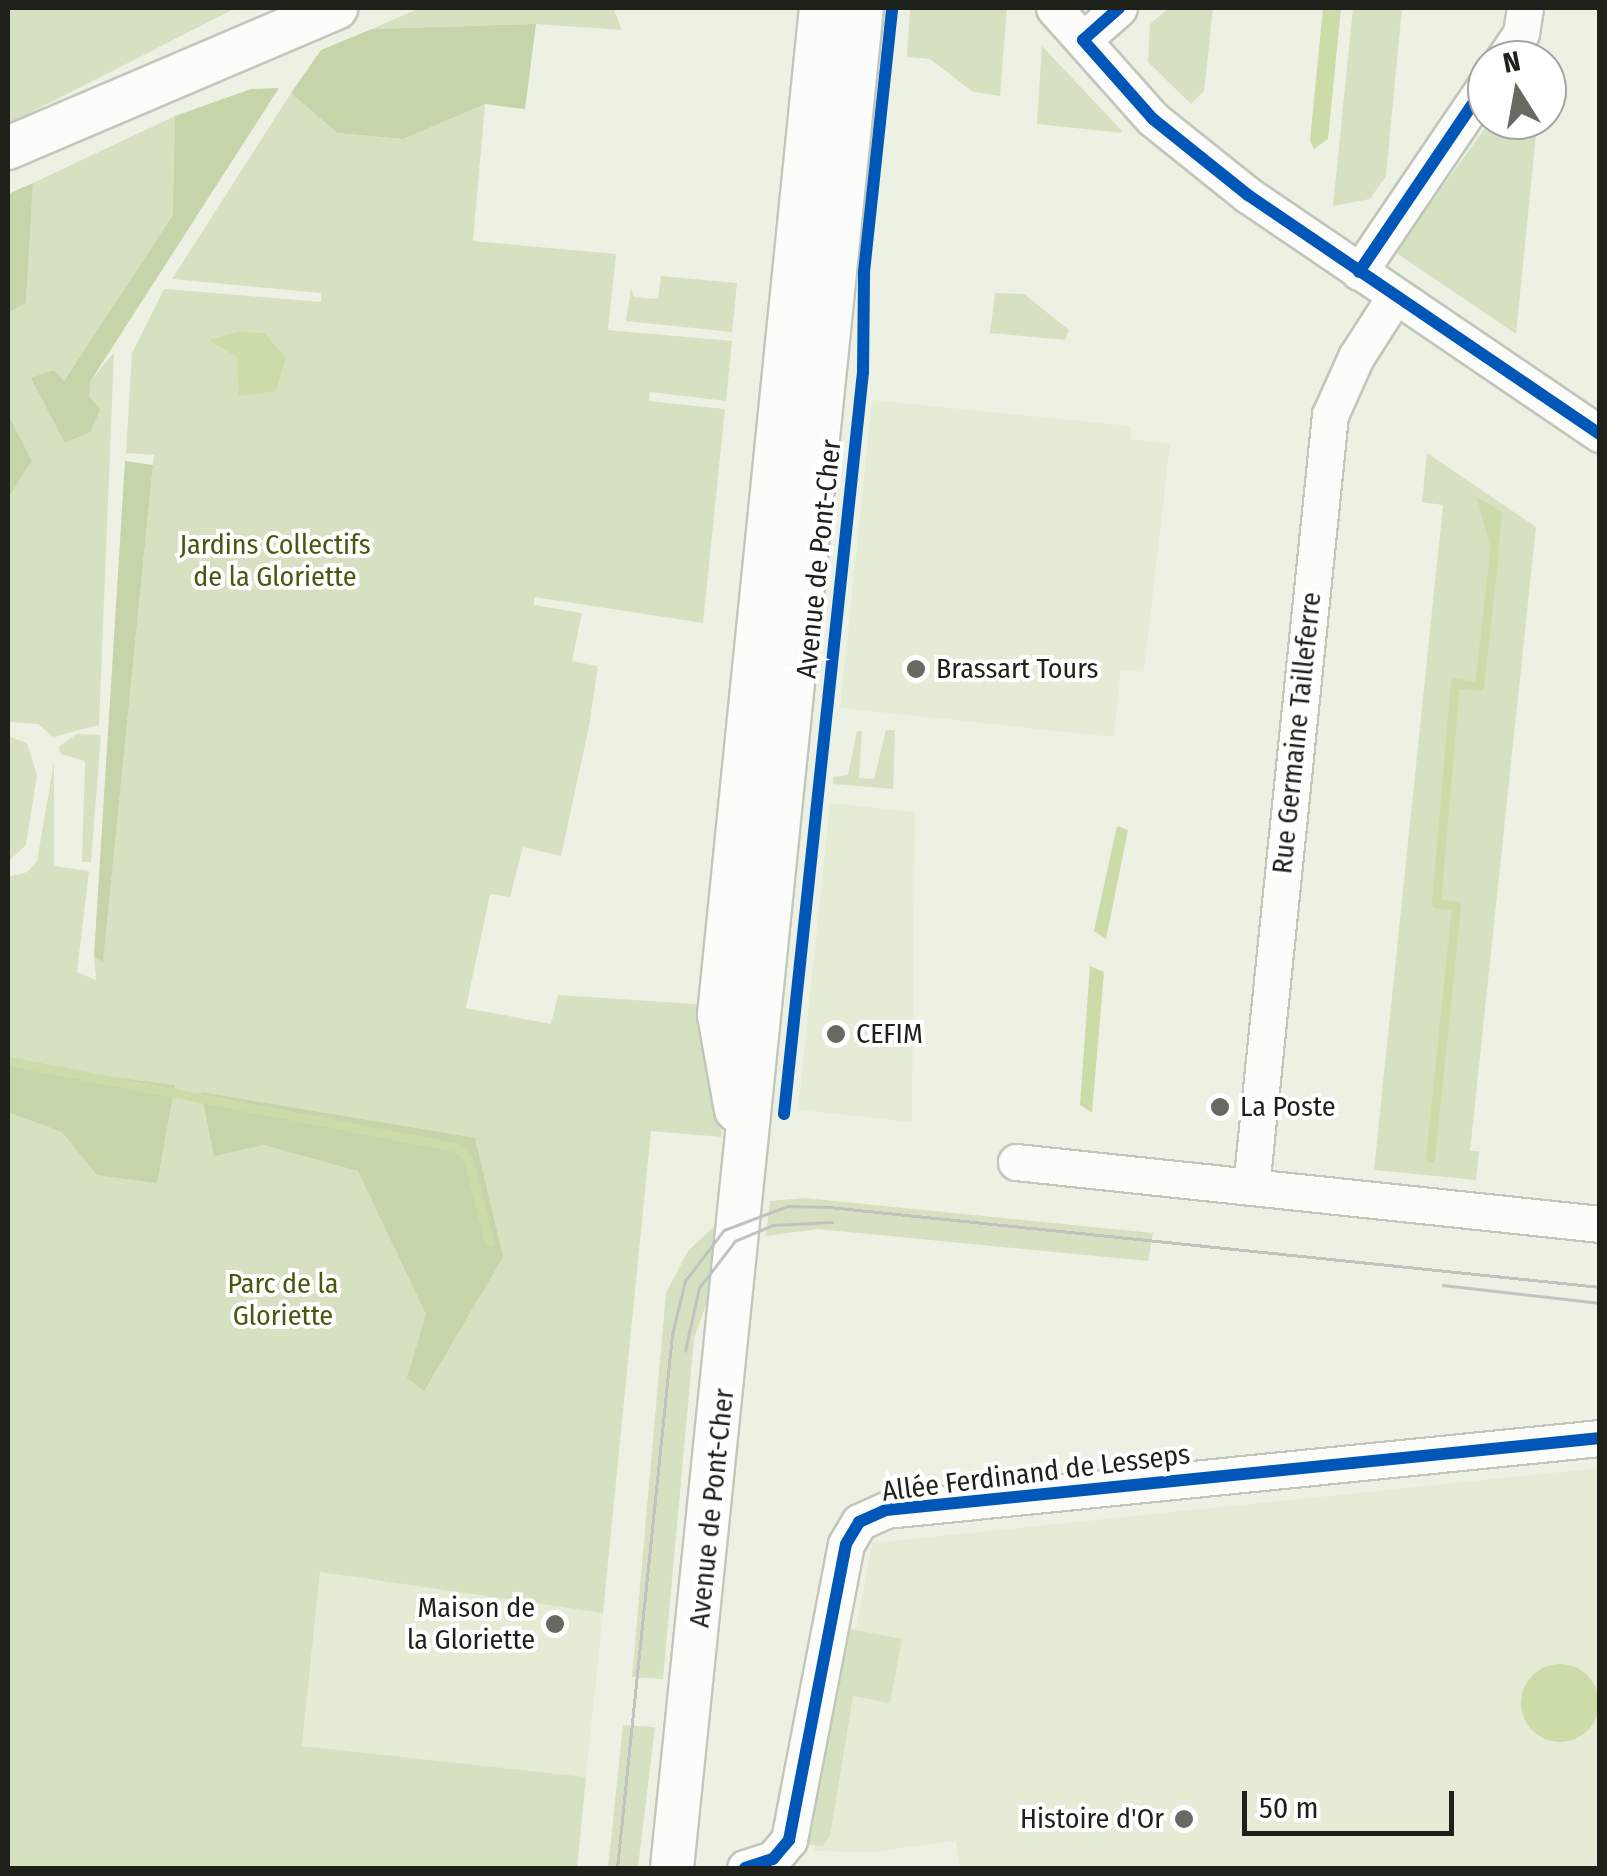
<!DOCTYPE html>
<meta charset="utf-8">
<style>
body{margin:0}
#map{position:relative;width:1607px;height:1876px;overflow:hidden;background:#edf1e4;font-family:"Fira Sans Condensed",sans-serif}
div>[style]{position:absolute}
[style*='--x']{left:calc(var(--x)*1px);top:calc(var(--y)*1px);width:calc(var(--w)*1px);rotate:calc(var(--a)*1deg)}
.built>*{inset:0;background:#e5ecd6}
.green>*{inset:0;background:#d6e1c1}
.forest>*{inset:0;background:#c6d4a9}
.water>*{inset:0;background:#cbdca8}
.round{border-radius:50%}
.stream>*{height:9px;margin:-4.5px;padding:0 4.5px;transform-origin:4.5px;border-radius:4.5px;background:#cbdca8}
.roads{filter:drop-shadow(2px 0 #c2c6bb) drop-shadow(-2px 0 #c2c6bb) drop-shadow(0 2px #c2c6bb) drop-shadow(0 -2px #c2c6bb)}
.minor>*{height:35px;margin:-17.5px;padding:0 17.5px;transform-origin:17.5px;border-radius:17.5px;background:#fcfdfb}
.major>*{height:42px;margin:-21px;padding:0 21px;transform-origin:21px;border-radius:21px;background:#fcfdfb}
.tram>*{height:2.5px;margin:-1.25px;padding:0 1.25px;transform-origin:1.25px;border-radius:1.25px;background:#c2c2bf}
.cycleway>*{height:12px;margin:-6px;padding:0 6px;transform-origin:6px;border-radius:6px;background:#0057b8}
.dots>*{width:28px;height:28px;translate:-50% -50%;box-sizing:border-box;border:5px solid #fff;border-radius:50%}
span{translate:-50% -50%;white-space:nowrap;text-align:center;line-height:1.15;-webkit-text-stroke:8px #fff;paint-order:stroke}
.park-label{font-size:28px;color:#47590e}
.street-label{font-size:28px;color:#1e2119}
.poi-label{font-size:28px;color:#1e2119}
.left{translate:0 -50%;text-align:left}
.right{translate:-100% -50%;text-align:right}
.frame{position:absolute;inset:0;border:10px solid #1e2119;pointer-events:none}
.north{position:absolute;left:1467px;top:40px;width:100px;height:100px;box-sizing:border-box;background:#fff;border:2px solid #a5a6a3;border-radius:50%;rotate:349deg;font-size:28px;font-weight:700;line-height:40px;text-align:center;color:#1e2119}
.north::after{content:'';display:block;margin:auto;width:35px;height:45px;background:#666a60;clip-path:polygon(50% 0,100% 100%,50% 72%,0 100%)}
.scale{position:absolute;left:1242px;top:1791px;width:212px;height:45px;box-sizing:border-box;border:5px solid #1e2119;border-top:0;padding-left:12px;font-size:30px;line-height:35px;white-space:nowrap;color:#1e2119;-webkit-text-stroke:8px #fff;paint-order:stroke}
</style>
<div id="map">
<div class="built">
<i style="clip-path:polygon(872px 400px,1131px 426px,1131px 439px,1170px 444px,1144px 672px,1121px 670px,1114px 737px,840px 708px)"></i>
<i style="clip-path:polygon(830px 803px,915px 812px,912px 1122px,798px 1110px)"></i>
<i style="clip-path:polygon(1599px 1468px,1599px 1868px,959px 1868px,956px 1841px,873px 1852px,814px 1851px,872px 1543px)"></i>
<i style="clip-path:polygon(320px 1572px,603px 1613px,586px 1777px,302px 1747px)"></i>
</div>
<div class="green">
<i style="clip-path:polygon(8px 8px,236px 8px,8px 124px)"></i>
<i style="clip-path:polygon(420px 8px,613px 8px,622px 30px,536px 24px,372px 29px)"></i>
<i style="clip-path:polygon(910px 8px,1007px 8px,1000px 96px,973px 92px,930px 59px,907px 57px)"></i>
<i style="clip-path:polygon(1169px 8px,1213px 8px,1204px 91px,1191px 104px,1148px 62px,1150px 24px)"></i>
<i style="clip-path:polygon(1353px 8px,1402px 8px,1386px 176px,1370px 199px,1333px 206px)"></i>
<i style="clip-path:polygon(1042px 46px,1122px 131px,1122px 133px,1037px 124px)"></i>
<i style="clip-path:polygon(291px 93px,337px 133px,402px 139px,485px 104px,473px 241px,616px 254px,608px 330px,732px 341px,726px 401px,650px 392px,649px 401px,725px 409px,703px 623px,534px 597px,534px 605px,582px 613px,572px 661px,598px 666px,589px 726px,561px 856px,523px 847px,510px 897px,490px 894px,466px 1008px,551px 1024px,558px 995px,710px 1005px,722px 1137px,651px 1131px,603px 1613px,320px 1572px,302px 1746px,586px 1777px,577px 1868px,8px 1868px,8px 877px,27px 872px,37px 861px,54px 762px,54px 866px,89px 871px,77px 972px,96px 980px,94px 956px,103px 961px,154px 455px,126px 453px,132px 353px,164px 289px,321px 302px,321px 293px,172px 279px)"></i>
<i style="clip-path:polygon(175px 116px,174px 215px,63px 382px,32px 378px,66px 443px,90px 382px,114px 352px,99px 725px,53px 737px,38px 724px,8px 722px,8px 498px,32px 461px,8px 414px,8px 313px,26px 303px,33px 183px)"></i>
<i style="clip-path:polygon(1491px 120px,1514px 120px,1536px 134px,1516px 334px,1395px 252px)"></i>
<i style="clip-path:polygon(661px 276px,737px 283px,732px 332px,626px 321px,631px 288px,634px 297px,658px 299px)"></i>
<i style="clip-path:polygon(995px 293px,1024px 294px,1069px 330px,1065px 340px,990px 333px)"></i>
<i style="clip-path:polygon(1427px 453px,1536px 527px,1470px 1151px,1479px 1151px,1476px 1180px,1374px 1170px,1443px 505px,1422px 502px)"></i>
<i style="clip-path:polygon(886px 730px,895px 730px,893px 789px,833px 784px,833px 777px,848px 775px,857px 731px,862px 731px,859px 778px,874px 779px)"></i>
<i style="clip-path:polygon(77px 734px,101px 735px,91px 862px,82px 862px,85px 761px,61px 754px,58px 747px)"></i>
<i style="clip-path:polygon(8px 736px,27px 743px,37px 775px,26px 845px,8px 862px)"></i>
<i style="clip-path:polygon(805px 1198px,1153px 1233px,1148px 1261px,817px 1229px,766px 1236px,770px 1201px)"></i>
<i style="clip-path:polygon(721px 1220px,717px 1273px,694px 1339px,663px 1679px,632px 1677px,666px 1293px,688px 1251px)"></i>
<i style="clip-path:polygon(840px 1627px,902px 1639px,890px 1703px,853px 1696px,830px 1836px,823px 1846px,798px 1844px)"></i>
<i style="clip-path:polygon(623px 1725px,655px 1727px,638px 1868px,608px 1868px)"></i>
</div>
<div class="forest">
<i style="clip-path:polygon(536px 24px,525px 109px,485px 104px,403px 139px,337px 133px,291px 93px,321px 50px,372px 29px)"></i>
<i style="clip-path:polygon(279px 88px,90px 382px,89px 396px,100px 410px,90px 432px,65px 443px,31px 378px,54px 370px,64px 381px,173px 215px,175px 116px,251px 89px)"></i>
<i style="clip-path:polygon(33px 183px,26px 303px,8px 313px,8px 194px)"></i>
<i style="clip-path:polygon(8px 414px,32px 461px,8px 498px)"></i>
<i style="clip-path:polygon(125px 461px,153px 465px,103px 962px,94px 956px)"></i>
<i style="clip-path:polygon(8px 1064px,175px 1085px,157px 1183px,97px 1175px,62px 1132px,8px 1112px)"></i>
<i style="clip-path:polygon(201px 1092px,475px 1138px,503px 1257px,424px 1391px,407px 1378px,426px 1314px,358px 1171px,264px 1145px,214px 1156px)"></i>
</div>
<div class="water">
<i style="clip-path:polygon(1323px 8px,1341px 8px,1328px 139px,1314px 149px,1310px 141px)"></i>
<i style="clip-path:polygon(237px 332px,264px 333px,286px 358px,276px 391px,239px 396px,237px 357px,209px 340px)"></i>
<i style="clip-path:polygon(1477px 497px,1502px 512px,1498px 553px,1491px 550px)"></i>
<i style="clip-path:polygon(1117px 826px,1128px 830px,1106px 939px,1094px 931px)"></i>
<i style="clip-path:polygon(1090px 966px,1104px 972px,1092px 1113px,1080px 1105px)"></i>
<i class="round" style="left:1521px;top:1664px;width:78px;height:78px"></i>
</div>
<div class="stream">
<i style="--x:8;--y:1061;--w:455;--a:10.9"></i>
<i style="--x:455;--y:1147;--w:17;--a:40"></i>
<i style="--x:468;--y:1158;--w:86;--a:75.8"></i>
<i style="--x:1430;--y:1158;--w:253;--a:-84.1"></i>
<i style="--x:1456;--y:906;--w:20;--a:-171"></i>
<i style="--x:1436;--y:903;--w:221;--a:-85.1"></i>
<i style="--x:1455;--y:683;--w:24;--a:7"></i>
<i style="--x:1479;--y:686;--w:135;--a:-83.6"></i>
</div>
<div class="roads">
<div class="minor">
<i style="--x:1054;--y:8;--w:149;--a:48.3"></i>
<i style="--x:1153;--y:119;--w:122;--a:38.7"></i>
<i style="--x:1248;--y:195;--w:425;--a:34.2"></i>
<i style="--x:1083;--y:40;--w:48;--a:-41.6"></i>
<i style="--x:1503;--y:60;--w:32;--a:-56"></i>
<i style="--x:1521;--y:33;--w:25;--a:-81"></i>
<i style="--x:1359;--y:272;--w:228;--a:-55.9"></i>
<i style="--x:1016;--y:1162;--w:587;--a:6.06"></i>
<i style="--x:1251;--y:1187;--w:776;--a:-84.16"></i>
<i style="--x:1330;--y:415;--w:64;--a:-65.9"></i>
<i style="--x:1356;--y:357;--w:72;--a:-57.4"></i>
<i style="--x:745;--y:1868;--w:29;--a:-18"></i>
<i style="--x:773;--y:1859;--w:25;--a:-50"></i>
<i style="--x:789;--y:1840;--w:301;--a:-79.1"></i>
<i style="--x:846;--y:1544;--w:26;--a:-59"></i>
<i style="--x:859;--y:1522;--w:30;--a:-24"></i>
<i style="--x:886;--y:1510;--w:718;--a:-5.76"></i>
</div>
<div class="major">
<i style="--x:8;--y:148;--w:357;--a:-23.1"></i>
<i style="--x:736;--y:1110;--w:97;--a:-100.1"></i>
<i style="--x:719;--y:1015;--w:1012;--a:-84.22"></i>
<i style="--x:672;--y:1868;--w:1870;--a:-84.17"></i>
</div>
</div>
<div class="tram">
<i style="--x:1443;--y:1285;--w:158;--a:6.5"></i>
<i style="--x:685;--y:1351;--w:65;--a:-77.5"></i>
<i style="--x:699;--y:1288;--w:59;--a:-52.5"></i>
<i style="--x:735;--y:1241;--w:41;--a:-22.8"></i>
<i style="--x:773;--y:1225;--w:59;--a:-2.9"></i>
<i style="--x:617;--y:1868;--w:536;--a:-84.11"></i>
<i style="--x:672;--y:1335;--w:56;--a:-76.5"></i>
<i style="--x:685;--y:1281;--w:64;--a:-52.6"></i>
<i style="--x:724;--y:1230;--w:68;--a:-20.6"></i>
<i style="--x:788;--y:1206;--w:41;--a:1.4"></i>
<i style="--x:829;--y:1207;--w:775;--a:5.92"></i>
</div>
<div class="cycleway">
<i style="--x:1119;--y:8;--w:48;--a:138.4"></i>
<i style="--x:1083;--y:40;--w:106;--a:48.5"></i>
<i style="--x:1153;--y:119;--w:122;--a:38.7"></i>
<i style="--x:1248;--y:195;--w:425;--a:34.2"></i>
<i style="--x:1359;--y:272;--w:228;--a:-55.9"></i>
<i style="--x:784;--y:1114;--w:746;--a:-83.92"></i>
<i style="--x:863;--y:372;--w:100;--a:-89.4"></i>
<i style="--x:864;--y:272;--w:265;--a:-83.9"></i>
<i style="--x:745;--y:1868;--w:29;--a:-18"></i>
<i style="--x:773;--y:1859;--w:25;--a:-50"></i>
<i style="--x:789;--y:1840;--w:301;--a:-79.1"></i>
<i style="--x:846;--y:1544;--w:26;--a:-59"></i>
<i style="--x:859;--y:1522;--w:30;--a:-24"></i>
<i style="--x:886;--y:1510;--w:718;--a:-5.76"></i>
</div>
<div class="dots">
<i style="left:916px;top:669px;background:#666a60"></i>
<i style="left:836px;top:1034px;background:#666a60"></i>
<i style="left:1220px;top:1107px;background:#666a60"></i>
<i style="left:555px;top:1624px;background:#666a60"></i>
<i style="left:1184px;top:1819px;background:#666a60"></i>
</div>
<div class="park-label">
<span style="left:275px;top:561px">Jardins Collectifs<br>de la Gloriette</span>
<span style="left:283px;top:1300px">Parc de la<br>Gloriette</span>
</div>
<div class="street-label">
<span style="left:819px;top:559px;rotate:-84deg">Avenue de Pont-Cher</span>
<span style="left:1297px;top:733px;rotate:-84deg">Rue Germaine Tailleferre</span>
<span style="left:1036px;top:1473px;rotate:-7deg">Allée Ferdinand de Lesseps</span>
<span style="left:712px;top:1508px;rotate:-84deg">Avenue de Pont-Cher</span>
</div>
<div class="poi-label">
<span class="left" style="left:936px;top:669px">Brassart Tours</span>
<span class="left" style="left:856px;top:1034px">CEFIM</span>
<span class="left" style="left:1240px;top:1107px">La Poste</span>
<span class="right" style="left:535px;top:1624px">Maison de<br>la Gloriette</span>
<span class="right" style="left:1164px;top:1819px">Histoire d'Or</span>
</div>
<div class="frame"></div>
<div class="north">N</div>
<div class="scale">50 m</div>
</div>
